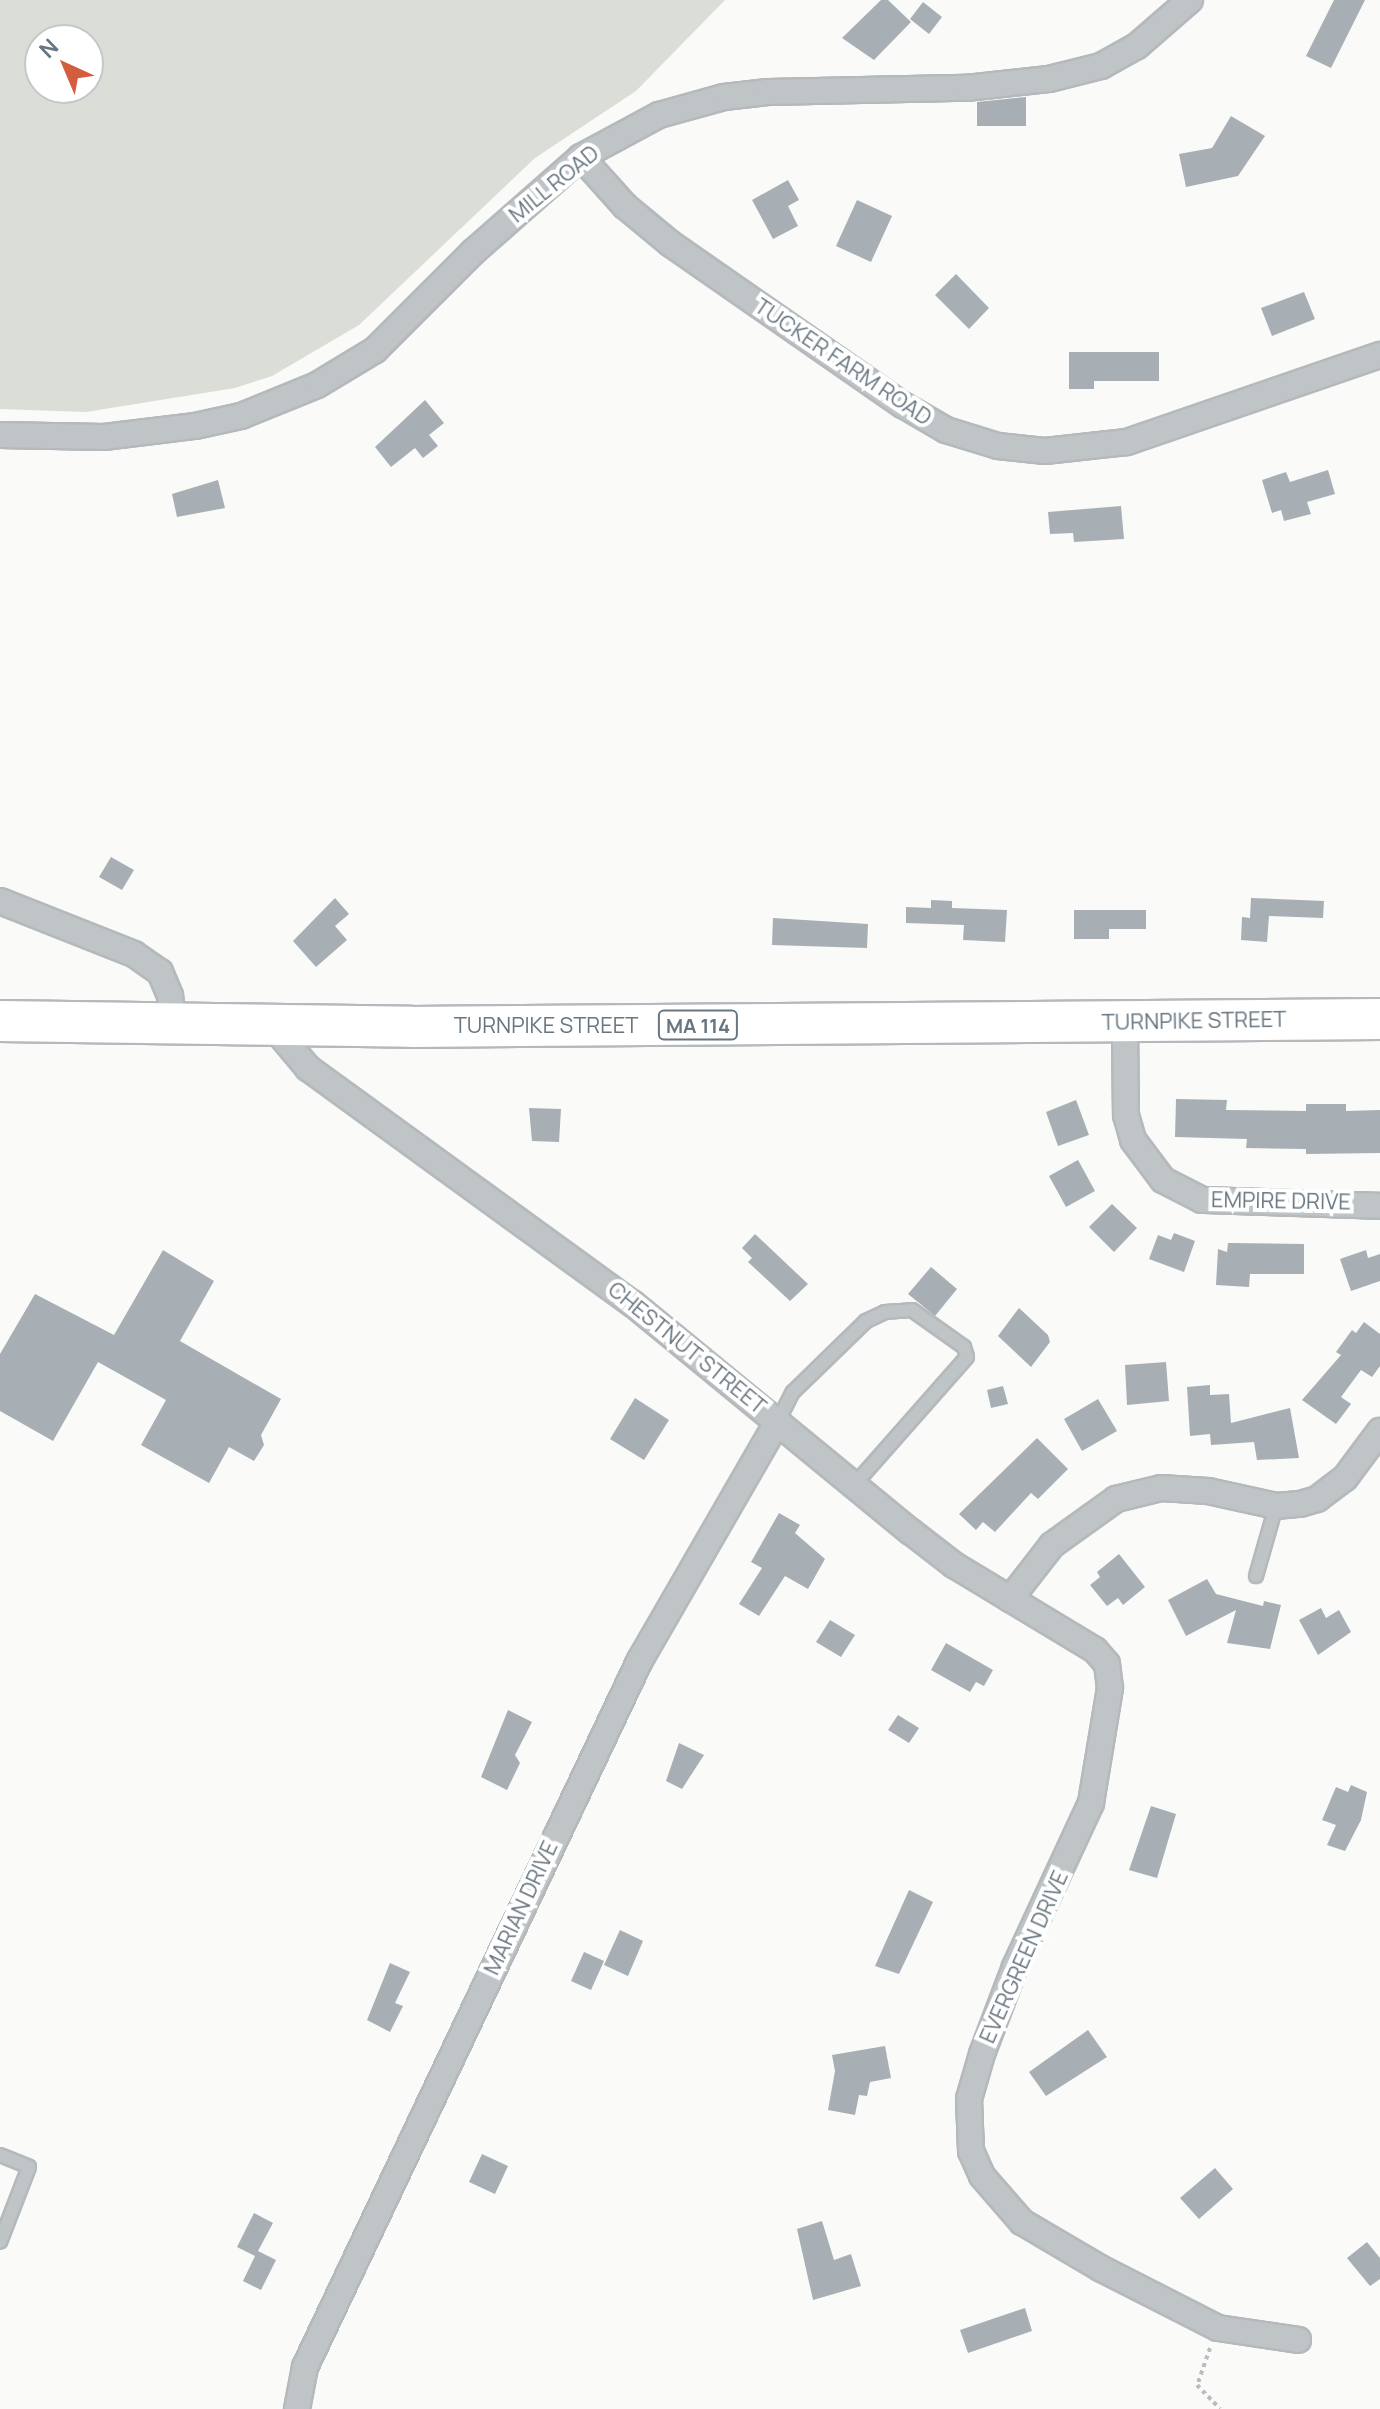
<!DOCTYPE html>
<style>
body{margin:0}
#map{position:relative;width:1380px;height:2409px;overflow:hidden;background:#fafaf8;font-family:Manrope,sans-serif}
div>[style]{position:absolute}
[style*='--x']{left:calc(var(--x)*1px);top:calc(var(--y)*1px);width:calc(var(--w)*1px);rotate:calc(var(--a)*1deg)}
.green>*{inset:0;background:#daded7}
.building>*{inset:0;background:#a7afb4}
.path>*{height:4px;margin-top:-2px;transform-origin:0;background:repeating-linear-gradient(90deg,#babdc0 0 4px,transparent 0 8px)}
.roads{filter:drop-shadow(2px 0 #b5b9bc) drop-shadow(-2px 0 #b5b9bc) drop-shadow(0 2px #b5b9bc) drop-shadow(0 -2px #b5b9bc)}
.service>*{height:12px;margin:-6px;padding:0 6px;transform-origin:6px;border-radius:6px;background:#bfc4c7}
.minor>*{height:24px;margin:-12px;padding:0 12px;transform-origin:12px;border-radius:12px;background:#bfc4c7}
.trunk>*{height:40px;margin:-20px;padding:0 20px;transform-origin:20px;border-radius:20px;background:#fff}
span{translate:-50% -50%;white-space:nowrap;text-align:center;line-height:1.15;-webkit-text-stroke:8px #fff;paint-order:stroke}
.shield-label span{padding:2px 6px;background:#fff;border:2px solid;border-radius:6px;-webkit-text-stroke-width:0}
.shield-label{font-size:20px;color:#677680;font-weight:700}
.street-label{font-size:22px;color:#677680}
.north{position:absolute;left:24px;top:24px;width:80px;height:80px;box-sizing:border-box;background:#fff;border:2px solid #c2c8cc;border-radius:50%;rotate:316deg;font-size:22px;font-weight:700;line-height:32px;text-align:center;color:#677680}
.north::after{content:'';display:block;margin:auto;width:28px;height:36px;background:#d45d3e;clip-path:polygon(50% 0,100% 100%,50% 72%,0 100%)}
</style>
<div id="map">
<div class="green">
<i style="clip-path:polygon(evenodd,0 0,725px 0,636px 91px,535px 158px,359px 325px,272px 376px,235px 388px,86px 412px,0 409px,0 0,40px 40px,88px 40px,88px 88px,40px 88px,40px 40px)"></i>
</div>
<div class="building">
<i style="clip-path:polygon(881px 0,888px 0,911px 22px,874px 60px,842px 38px)"></i>
<i style="clip-path:polygon(1334px 0,1365px 0,1331px 68px,1306px 56px)"></i>
<i style="clip-path:polygon(923px 2px,942px 17px,929px 34px,910px 19px)"></i>
<i style="clip-path:polygon(1026px 97px,1026px 126px,977px 126px,977px 102px)"></i>
<i style="clip-path:polygon(1231px 116px,1265px 136px,1238px 176px,1186px 187px,1179px 154px,1212px 148px)"></i>
<i style="clip-path:polygon(788px 180px,799px 200px,788px 206px,798px 226px,773px 239px,752px 200px)"></i>
<i style="clip-path:polygon(857px 200px,892px 216px,871px 262px,836px 246px)"></i>
<i style="clip-path:polygon(956px 274px,989px 308px,969px 329px,935px 295px)"></i>
<i style="clip-path:polygon(1304px 292px,1315px 319px,1272px 336px,1261px 308px)"></i>
<i style="clip-path:polygon(1069px 352px,1159px 352px,1159px 381px,1094px 381px,1094px 389px,1069px 389px)"></i>
<i style="clip-path:polygon(425px 400px,444px 423px,429px 435px,438px 446px,423px 458px,415px 448px,391px 467px,375px 447px)"></i>
<i style="clip-path:polygon(1328px 470px,1335px 494px,1307px 502px,1311px 514px,1284px 521px,1281px 510px,1272px 513px,1262px 480px,1286px 472px,1290px 482px)"></i>
<i style="clip-path:polygon(218px 480px,225px 508px,177px 517px,172px 494px)"></i>
<i style="clip-path:polygon(1121px 506px,1124px 539px,1074px 542px,1073px 533px,1050px 534px,1048px 512px)"></i>
<i style="clip-path:polygon(111px 857px,134px 870px,122px 890px,99px 877px)"></i>
<i style="clip-path:polygon(335px 898px,349px 914px,335px 926px,347px 940px,316px 967px,293px 941px)"></i>
<i style="clip-path:polygon(1251px 898px,1324px 901px,1323px 918px,1269px 916px,1267px 942px,1241px 940px,1242px 917px,1250px 918px)"></i>
<i style="clip-path:polygon(931px 900px,952px 901px,952px 908px,1007px 910px,1005px 942px,963px 940px,964px 925px,906px 923px,906px 907px,931px 908px)"></i>
<i style="clip-path:polygon(1074px 910px,1146px 910px,1146px 929px,1109px 929px,1109px 939px,1074px 939px)"></i>
<i style="clip-path:polygon(773px 918px,868px 924px,867px 948px,772px 945px)"></i>
<i style="clip-path:polygon(1176px 1099px,1227px 1100px,1226px 1110px,1306px 1111px,1306px 1104px,1346px 1104px,1346px 1111px,1380px 1110px,1380px 1153px,1306px 1154px,1306px 1149px,1246px 1148px,1247px 1139px,1175px 1137px)"></i>
<i style="clip-path:polygon(1076px 1100px,1089px 1135px,1058px 1146px,1046px 1112px)"></i>
<i style="clip-path:polygon(529px 1108px,561px 1109px,559px 1142px,532px 1141px)"></i>
<i style="clip-path:polygon(1078px 1160px,1095px 1191px,1066px 1207px,1049px 1176px)"></i>
<i style="clip-path:polygon(1112px 1204px,1137px 1228px,1114px 1252px,1089px 1227px)"></i>
<i style="clip-path:polygon(1174px 1233px,1195px 1241px,1184px 1272px,1149px 1259px,1158px 1235px,1171px 1240px)"></i>
<i style="clip-path:polygon(755px 1234px,808px 1284px,790px 1301px,748px 1262px,752px 1258px,742px 1248px)"></i>
<i style="clip-path:polygon(1228px 1243px,1304px 1244px,1304px 1274px,1250px 1274px,1249px 1287px,1216px 1285px,1218px 1249px,1227px 1252px)"></i>
<i style="clip-path:polygon(163px 1250px,214px 1281px,180px 1341px,281px 1399px,261px 1435px,264px 1445px,254px 1461px,229px 1447px,209px 1483px,141px 1445px,166px 1400px,98px 1362px,53px 1441px,0 1411px,0 1354px,35px 1294px,114px 1335px)"></i>
<i style="clip-path:polygon(1366px 1250px,1368px 1258px,1380px 1254px,1380px 1281px,1351px 1291px,1340px 1259px)"></i>
<i style="clip-path:polygon(931px 1267px,957px 1289px,935px 1316px,908px 1294px)"></i>
<i style="clip-path:polygon(1019px 1308px,1048px 1335px,1050px 1342px,1031px 1367px,998px 1336px)"></i>
<i style="clip-path:polygon(1364px 1322px,1380px 1334px,1380px 1366px,1372px 1377px,1361px 1370px,1341px 1397px,1351px 1404px,1336px 1424px,1302px 1400px,1341px 1355px,1336px 1352px,1352px 1330px,1356px 1333px)"></i>
<i style="clip-path:polygon(1166px 1362px,1169px 1401px,1127px 1405px,1125px 1365px)"></i>
<i style="clip-path:polygon(1210px 1385px,1210px 1395px,1229px 1394px,1231px 1423px,1290px 1408px,1299px 1458px,1257px 1460px,1254px 1442px,1211px 1445px,1210px 1434px,1190px 1436px,1187px 1387px)"></i>
<i style="clip-path:polygon(1003px 1386px,1008px 1404px,991px 1408px,987px 1390px)"></i>
<i style="clip-path:polygon(635px 1398px,669px 1420px,644px 1460px,610px 1439px)"></i>
<i style="clip-path:polygon(1098px 1399px,1117px 1431px,1082px 1451px,1064px 1419px)"></i>
<i style="clip-path:polygon(1037px 1438px,1068px 1469px,1038px 1499px,1031px 1493px,995px 1532px,983px 1522px,976px 1530px,959px 1514px)"></i>
<i style="clip-path:polygon(779px 1513px,800px 1525px,795px 1533px,825px 1559px,808px 1589px,785px 1576px,759px 1616px,739px 1604px,762px 1568px,751px 1562px)"></i>
<i style="clip-path:polygon(1119px 1554px,1145px 1587px,1123px 1605px,1118px 1598px,1107px 1606px,1090px 1585px,1100px 1577px,1097px 1572px)"></i>
<i style="clip-path:polygon(1207px 1579px,1216px 1594px,1263px 1606px,1264px 1601px,1281px 1605px,1270px 1649px,1227px 1643px,1236px 1610px,1186px 1636px,1168px 1600px)"></i>
<i style="clip-path:polygon(1321px 1608px,1326px 1618px,1339px 1610px,1351px 1632px,1318px 1655px,1299px 1620px)"></i>
<i style="clip-path:polygon(830px 1620px,855px 1635px,841px 1657px,816px 1642px)"></i>
<i style="clip-path:polygon(946px 1643px,993px 1670px,984px 1686px,976px 1682px,970px 1692px,931px 1670px)"></i>
<i style="clip-path:polygon(508px 1710px,532px 1722px,515px 1755px,520px 1763px,507px 1790px,481px 1777px)"></i>
<i style="clip-path:polygon(898px 1715px,919px 1728px,909px 1743px,888px 1730px)"></i>
<i style="clip-path:polygon(679px 1743px,704px 1755px,682px 1789px,666px 1781px)"></i>
<i style="clip-path:polygon(1351px 1785px,1367px 1792px,1361px 1820px,1345px 1851px,1327px 1845px,1336px 1825px,1322px 1820px,1336px 1787px,1348px 1792px)"></i>
<i style="clip-path:polygon(1151px 1806px,1176px 1814px,1157px 1878px,1129px 1870px)"></i>
<i style="clip-path:polygon(909px 1890px,933px 1902px,899px 1974px,875px 1966px)"></i>
<i style="clip-path:polygon(620px 1930px,643px 1941px,628px 1976px,604px 1965px)"></i>
<i style="clip-path:polygon(584px 1952px,604px 1961px,591px 1990px,571px 1981px)"></i>
<i style="clip-path:polygon(390px 1963px,410px 1972px,395px 2003px,403px 2006px,390px 2032px,367px 2020px)"></i>
<i style="clip-path:polygon(1088px 2030px,1107px 2057px,1046px 2096px,1029px 2072px)"></i>
<i style="clip-path:polygon(885px 2046px,891px 2078px,870px 2082px,867px 2096px,859px 2095px,855px 2115px,828px 2110px,835px 2071px,832px 2055px)"></i>
<i style="clip-path:polygon(482px 2154px,508px 2166px,495px 2194px,469px 2182px)"></i>
<i style="clip-path:polygon(1215px 2168px,1233px 2189px,1199px 2219px,1180px 2198px)"></i>
<i style="clip-path:polygon(254px 2213px,273px 2223px,258px 2251px,276px 2260px,261px 2290px,243px 2281px,255px 2256px,237px 2247px)"></i>
<i style="clip-path:polygon(822px 2221px,834px 2260px,851px 2254px,861px 2286px,813px 2300px,797px 2229px)"></i>
<i style="clip-path:polygon(1367px 2242px,1380px 2258px,1380px 2279px,1370px 2286px,1347px 2258px)"></i>
<i style="clip-path:polygon(1025px 2308px,1032px 2331px,968px 2353px,960px 2330px)"></i>
</div>
<div class="path">
<i style="--x:1210;--y:2348;--w:39;--a:109"></i>
<i style="--x:1197;--y:2385;--w:33;--a:46"></i>
</div>
<div class="roads">
<div class="service">
<i style="--x:778;--y:1421;--w:33;--a:-63"></i>
<i style="--x:793;--y:1392;--w:102;--a:-44.2"></i>
<i style="--x:866;--y:1321;--w:21;--a:-25"></i>
<i style="--x:885;--y:1312;--w:27;--a:-4"></i>
<i style="--x:912;--y:1310;--w:64;--a:35.4"></i>
<i style="--x:964;--y:1347;--w:10;--a:73"></i>
<i style="--x:967;--y:1357;--w:169;--a:131.4"></i>
<i style="--x:1256;--y:1576;--w:73;--a:-74.1"></i>
<i style="--x:0;--y:2155;--w:31;--a:22"></i>
<i style="--x:29;--y:2167;--w:80;--a:111.1"></i>
</div>
<div class="minor">
<i style="--x:581;--y:157;--w:66;--a:48.1"></i>
<i style="--x:625;--y:206;--w:60;--a:39.6"></i>
<i style="--x:671;--y:244;--w:282;--a:34.8"></i>
<i style="--x:903;--y:405;--w:50;--a:30.2"></i>
<i style="--x:946;--y:430;--w:54;--a:17.1"></i>
<i style="--x:998;--y:446;--w:47;--a:6.1"></i>
<i style="--x:1045;--y:451;--w:82;--a:-6.3"></i>
<i style="--x:1127;--y:442;--w:268;--a:-19"></i>
<i style="--x:0;--y:435;--w:104;--a:1.1"></i>
<i style="--x:104;--y:437;--w:92;--a:-6.9"></i>
<i style="--x:195;--y:426;--w:47;--a:-12.3"></i>
<i style="--x:241;--y:416;--w:82;--a:-22.2"></i>
<i style="--x:317;--y:385;--w:68;--a:-31.1"></i>
<i style="--x:375;--y:350;--w:139;--a:-45"></i>
<i style="--x:473;--y:252;--w:144;--a:-41.3"></i>
<i style="--x:581;--y:157;--w:89;--a:-28.3"></i>
<i style="--x:659;--y:115;--w:67;--a:-15.5"></i>
<i style="--x:724;--y:97;--w:44;--a:-6.5"></i>
<i style="--x:768;--y:92;--w:198;--a:-1.2"></i>
<i style="--x:966;--y:88;--w:83;--a:-6.2"></i>
<i style="--x:1049;--y:79;--w:54;--a:-14"></i>
<i style="--x:1101;--y:66;--w:41;--a:-29.1"></i>
<i style="--x:1137;--y:46;--w:70;--a:-41"></i>
<i style="--x:0;--y:901;--w:144;--a:21.6"></i>
<i style="--x:134;--y:954;--w:32;--a:35"></i>
<i style="--x:160;--y:972;--w:26;--a:67"></i>
<i style="--x:170;--y:996;--w:30;--a:82"></i>
<i style="--x:1125;--y:1023;--w:92;--a:89.4"></i>
<i style="--x:1126;--y:1115;--w:26;--a:74"></i>
<i style="--x:1133;--y:1140;--w:50;--a:53.1"></i>
<i style="--x:1163;--y:1180;--w:44;--a:27.1"></i>
<i style="--x:1202;--y:1200;--w:178;--a:1.9"></i>
<i style="--x:272;--y:1025;--w:56;--a:50.1"></i>
<i style="--x:308;--y:1068;--w:400;--a:36"></i>
<i style="--x:632;--y:1303;--w:360;--a:39.4"></i>
<i style="--x:910;--y:1531;--w:56;--a:37.7"></i>
<i style="--x:954;--y:1565;--w:165;--a:31.1"></i>
<i style="--x:1095;--y:1650;--w:18;--a:49"></i>
<i style="--x:1107;--y:1664;--w:24;--a:83"></i>
<i style="--x:1110;--y:1688;--w:117;--a:99.4"></i>
<i style="--x:1091;--y:1803;--w:181;--a:114.9"></i>
<i style="--x:1015;--y:1967;--w:93;--a:110.8"></i>
<i style="--x:982;--y:2054;--w:47;--a:106.1"></i>
<i style="--x:969;--y:2099;--w:52;--a:87.8"></i>
<i style="--x:971;--y:2151;--w:27;--a:66"></i>
<i style="--x:982;--y:2176;--w:61;--a:49"></i>
<i style="--x:1022;--y:2222;--w:91;--a:30.5"></i>
<i style="--x:1100;--y:2268;--w:132;--a:27"></i>
<i style="--x:1218;--y:2328;--w:81;--a:8.5"></i>
<i style="--x:1010;--y:1599;--w:68;--a:-52.1"></i>
<i style="--x:1052;--y:1545;--w:79;--a:-35.7"></i>
<i style="--x:1116;--y:1499;--w:46;--a:-13.7"></i>
<i style="--x:1161;--y:1488;--w:47;--a:3.7"></i>
<i style="--x:1208;--y:1491;--w:70;--a:12.4"></i>
<i style="--x:1276;--y:1506;--w:24;--a:-5"></i>
<i style="--x:1300;--y:1504;--w:18;--a:-16"></i>
<i style="--x:1317;--y:1499;--w:35;--a:-37"></i>
<i style="--x:1345;--y:1478;--w:59;--a:-53.3"></i>
<i style="--x:297;--y:2409;--w:43;--a:-79.2"></i>
<i style="--x:305;--y:2367;--w:782;--a:-64.65"></i>
<i style="--x:640;--y:1660;--w:276;--a:-60"></i>
</div>
<div class="trunk">
<i style="--x:0;--y:1021;--w:412;--a:0.8"></i>
<i style="--x:412;--y:1027;--w:968;--a:-0.47"></i>
</div>
</div>
<div class="shield-label">
<span style="left:698px;top:1025px">MA 114</span>
</div>
<div class="street-label">
<span style="left:554px;top:184px;rotate:-39deg">MILL ROAD</span>
<span style="left:843px;top:362px;rotate:34deg">TUCKER FARM ROAD</span>
<span style="left:1194px;top:1021px;rotate:-1deg">TURNPIKE STREET</span>
<span style="left:546px;top:1026px">TURNPIKE STREET</span>
<span style="left:1281px;top:1201px;rotate:1deg">EMPIRE DRIVE</span>
<span style="left:687px;top:1348px;rotate:39deg">CHESTNUT STREET</span>
<span style="left:521px;top:1908px;rotate:-65deg">MARIAN DRIVE</span>
<span style="left:1024px;top:1957px;rotate:-66deg">EVERGREEN DRIVE</span>
</div>
<div class="north">N</div>
</div>
